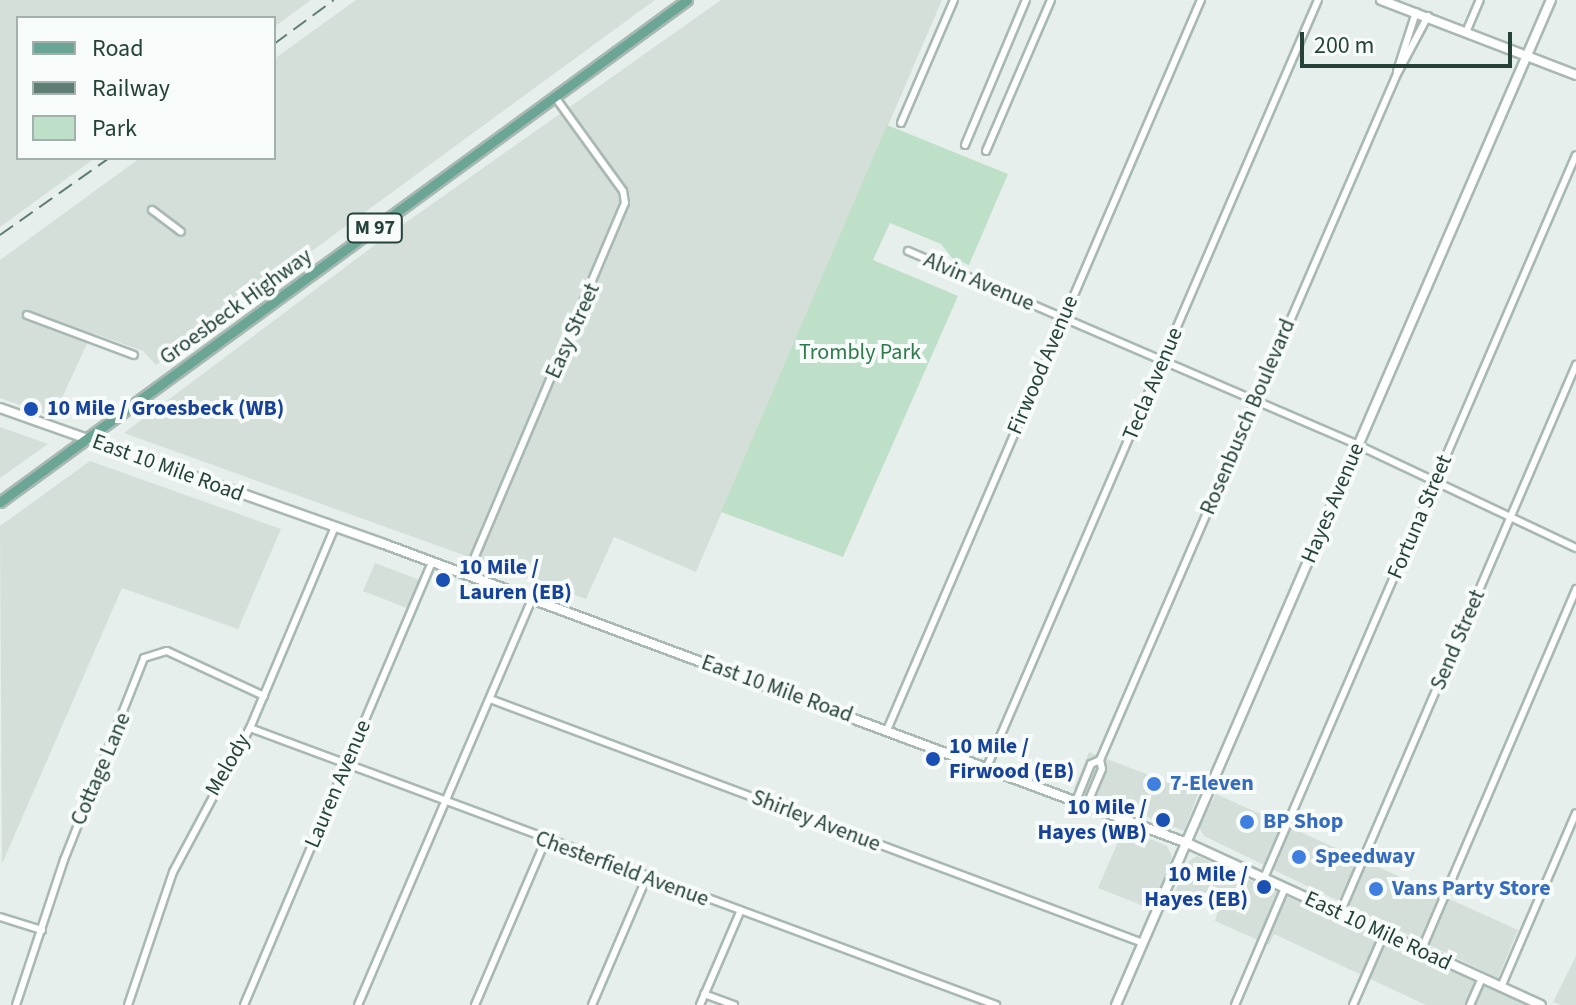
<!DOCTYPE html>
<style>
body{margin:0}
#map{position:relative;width:1576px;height:1005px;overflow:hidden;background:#e6efeb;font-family:"Source Sans 3",sans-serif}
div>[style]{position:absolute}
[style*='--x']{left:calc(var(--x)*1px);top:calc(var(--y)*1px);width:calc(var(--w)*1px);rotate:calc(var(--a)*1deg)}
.built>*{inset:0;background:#d4dfda}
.green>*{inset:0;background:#bfe0c8}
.roads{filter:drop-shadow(2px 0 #a8b8b2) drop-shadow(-2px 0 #a8b8b2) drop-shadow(0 2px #a8b8b2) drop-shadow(0 -2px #a8b8b2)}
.street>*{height:6px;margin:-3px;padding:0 3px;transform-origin:3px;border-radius:3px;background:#fff}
.secondary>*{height:8px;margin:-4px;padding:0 4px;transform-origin:4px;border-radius:4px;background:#fff}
.primary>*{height:9px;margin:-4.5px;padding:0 4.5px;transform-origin:4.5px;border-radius:4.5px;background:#6aa596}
.rail>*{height:2px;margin-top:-1px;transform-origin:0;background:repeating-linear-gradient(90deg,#5f7d75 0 16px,transparent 0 24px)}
.dots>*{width:22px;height:22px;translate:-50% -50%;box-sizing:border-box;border:4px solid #f7fbf9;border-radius:50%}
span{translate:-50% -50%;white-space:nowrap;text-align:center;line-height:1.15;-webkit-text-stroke:8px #f7fbf9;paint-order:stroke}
.shield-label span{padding:2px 6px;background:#f7fbf9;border:2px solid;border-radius:6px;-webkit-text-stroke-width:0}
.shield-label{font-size:20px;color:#24423a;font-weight:700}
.street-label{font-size:22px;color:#24423a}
.park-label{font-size:22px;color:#2d7a4b}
.transit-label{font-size:22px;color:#164399;font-weight:700}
.left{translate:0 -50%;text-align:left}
.right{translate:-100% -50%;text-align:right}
.shop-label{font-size:22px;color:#366cbe;font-weight:700}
.legend{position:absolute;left:16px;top:16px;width:260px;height:144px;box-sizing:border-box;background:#f7fbf9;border:2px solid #a3b1ad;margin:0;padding:10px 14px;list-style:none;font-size:24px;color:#24423a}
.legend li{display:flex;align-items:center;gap:16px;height:40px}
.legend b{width:40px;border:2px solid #a3b1ad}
.scale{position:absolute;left:1300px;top:32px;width:212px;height:36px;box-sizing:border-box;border:4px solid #24423a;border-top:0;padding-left:10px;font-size:24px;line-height:28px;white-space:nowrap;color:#24423a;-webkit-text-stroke:6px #f7fbf9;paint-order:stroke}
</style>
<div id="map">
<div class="built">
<i style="clip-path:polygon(0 0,311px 0,274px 27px,274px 18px,18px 18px,18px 158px,95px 158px,0 227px)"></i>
<i style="clip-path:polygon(356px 0,655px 0,156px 365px,143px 351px,92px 333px,53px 417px,0 398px,0 260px,140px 158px,274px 158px,274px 59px)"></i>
<i style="clip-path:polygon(721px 0,942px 0,696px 572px,614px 537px,586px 599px,124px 433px,391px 233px)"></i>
<i style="clip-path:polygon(0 427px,48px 444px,0 478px)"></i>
<i style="clip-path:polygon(90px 461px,281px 529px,238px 629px,122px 588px,2px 864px,0 526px)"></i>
<i style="clip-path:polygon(375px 563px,420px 580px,407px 608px,363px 591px)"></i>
<i style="clip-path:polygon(1089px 752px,1198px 794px,1184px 831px,1074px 789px)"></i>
<i style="clip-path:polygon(1216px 794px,1518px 930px,1498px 978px,1204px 836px,1199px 827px)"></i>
<i style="clip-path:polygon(1124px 828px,1167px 846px,1173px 859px,1151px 909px,1098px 888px)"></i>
<i style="clip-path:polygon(1197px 856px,1526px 1005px,1426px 1005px,1274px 934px,1269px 945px,1215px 921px,1218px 911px,1175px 892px,1189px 861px)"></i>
<i style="clip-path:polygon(1576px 956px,1576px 1005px,1561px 1005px,1553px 1002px)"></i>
</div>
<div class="green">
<i style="clip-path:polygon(887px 125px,1008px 174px,969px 265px,952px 258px,941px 244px,890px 223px,873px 260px,958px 296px,843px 557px,721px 512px)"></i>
</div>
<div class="roads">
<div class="street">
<i style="--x:1467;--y:30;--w:33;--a:-67"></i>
<i style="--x:1397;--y:71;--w:62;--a:-72.1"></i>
<i style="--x:901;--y:123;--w:134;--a:-66.7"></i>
<i style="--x:965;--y:145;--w:157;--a:-67.2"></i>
<i style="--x:986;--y:151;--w:164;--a:-66.7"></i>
<i style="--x:152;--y:210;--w:36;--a:37"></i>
<i style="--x:908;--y:251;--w:490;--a:23.3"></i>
<i style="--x:1358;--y:445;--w:241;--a:25.3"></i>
<i style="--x:27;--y:315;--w:114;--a:20.5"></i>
<i style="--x:467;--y:575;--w:404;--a:-67"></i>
<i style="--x:625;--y:203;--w:12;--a:-99"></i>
<i style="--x:623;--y:191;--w:116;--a:-125.9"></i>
<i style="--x:490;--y:699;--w:697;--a:20.49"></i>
<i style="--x:250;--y:728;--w:796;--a:20.37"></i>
<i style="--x:887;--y:730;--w:795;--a:-66.73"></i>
<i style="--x:1100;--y:760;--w:748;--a:-66.59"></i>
<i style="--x:1397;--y:74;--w:66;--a:-61.9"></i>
<i style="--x:987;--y:767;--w:835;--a:-66.66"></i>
<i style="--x:1076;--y:801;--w:40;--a:-68"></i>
<i style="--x:1091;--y:764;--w:10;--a:-24"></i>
<i style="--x:1100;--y:760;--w:9;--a:77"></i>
<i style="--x:1102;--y:769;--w:39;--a:113"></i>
<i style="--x:1264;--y:878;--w:787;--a:-66.66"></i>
<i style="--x:1340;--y:913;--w:597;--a:-66.7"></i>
<i style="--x:0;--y:917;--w:44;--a:17.2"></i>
<i style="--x:1421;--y:951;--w:394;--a:-66.8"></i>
<i style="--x:1501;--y:987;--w:189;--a:-66.7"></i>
<i style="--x:704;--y:994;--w:32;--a:20"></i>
<i style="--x:16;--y:1005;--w:153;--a:-71.7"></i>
<i style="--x:64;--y:860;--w:217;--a:-68.4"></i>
<i style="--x:144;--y:658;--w:24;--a:-17"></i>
<i style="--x:167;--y:651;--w:107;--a:24.9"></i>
<i style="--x:128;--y:1005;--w:140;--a:-71.3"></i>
<i style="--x:173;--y:872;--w:163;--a:-61.9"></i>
<i style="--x:250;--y:728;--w:218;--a:-67.1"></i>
<i style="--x:244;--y:1005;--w:480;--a:-67"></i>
<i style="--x:358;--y:1005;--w:442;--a:-66.8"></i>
<i style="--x:475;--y:1005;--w:177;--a:-66.8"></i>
<i style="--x:592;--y:1005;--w:137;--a:-66.8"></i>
<i style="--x:700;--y:1005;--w:103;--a:-66.7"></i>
<i style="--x:1235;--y:1005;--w:127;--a:-66.9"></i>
<i style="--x:1353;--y:1005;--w:77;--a:-66.4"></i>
<i style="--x:1470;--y:1005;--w:30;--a:-66"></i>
</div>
<div class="secondary">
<i style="--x:1381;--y:0;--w:209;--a:21"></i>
<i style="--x:0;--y:408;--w:407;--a:19.5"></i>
<i style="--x:384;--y:544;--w:857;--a:20.42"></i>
<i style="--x:1187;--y:843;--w:389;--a:24.6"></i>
<i style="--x:1116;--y:1005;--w:1095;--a:-66.6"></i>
</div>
<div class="primary">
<i style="--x:0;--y:502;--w:851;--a:-36.16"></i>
</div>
</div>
<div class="rail">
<i style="--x:274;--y:44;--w:74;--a:-36.3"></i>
<i style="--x:0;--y:235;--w:133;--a:-35.2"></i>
</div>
<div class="dots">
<i style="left:31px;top:409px;background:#1a4fb4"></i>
<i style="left:443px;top:580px;background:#1a4fb4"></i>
<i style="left:933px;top:759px;background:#1a4fb4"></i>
<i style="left:1154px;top:784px;background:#3f7fe0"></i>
<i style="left:1163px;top:820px;background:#1a4fb4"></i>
<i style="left:1247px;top:822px;background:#3f7fe0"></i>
<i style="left:1299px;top:857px;background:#3f7fe0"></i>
<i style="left:1264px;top:887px;background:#1a4fb4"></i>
<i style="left:1376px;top:889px;background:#3f7fe0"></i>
</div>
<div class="shield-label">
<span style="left:375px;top:228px">M 97</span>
</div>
<div class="street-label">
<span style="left:979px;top:282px;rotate:23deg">Alvin Avenue</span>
<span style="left:236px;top:307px;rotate:-36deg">Groesbeck Highway</span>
<span style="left:573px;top:331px;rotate:-66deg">Easy Street</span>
<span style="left:1043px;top:365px;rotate:-67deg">Firwood Avenue</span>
<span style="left:1153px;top:384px;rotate:-67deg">Tecla Avenue</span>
<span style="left:1248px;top:417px;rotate:-67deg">Rosenbusch Boulevard</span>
<span style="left:168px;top:468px;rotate:20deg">East 10 Mile Road</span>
<span style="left:1333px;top:503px;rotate:-67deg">Hayes Avenue</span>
<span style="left:1420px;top:517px;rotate:-67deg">Fortuna Street</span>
<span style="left:1458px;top:640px;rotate:-67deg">Send Street</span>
<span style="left:777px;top:689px;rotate:20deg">East 10 Mile Road</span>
<span style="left:228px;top:765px;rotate:-60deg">Melody</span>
<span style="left:101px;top:769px;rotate:-67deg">Cottage Lane</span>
<span style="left:338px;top:784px;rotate:-67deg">Lauren Avenue</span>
<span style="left:816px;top:821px;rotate:21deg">Shirley Avenue</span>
<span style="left:622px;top:869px;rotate:20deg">Chesterfield Avenue</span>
<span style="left:1378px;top:931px;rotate:25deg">East 10 Mile Road</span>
</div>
<div class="park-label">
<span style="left:860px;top:353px">Trombly Park</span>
</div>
<div class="transit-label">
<span class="left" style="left:47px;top:409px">10 Mile / Groesbeck (WB)</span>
<span class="left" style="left:459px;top:580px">10 Mile /<br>Lauren (EB)</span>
<span class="left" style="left:949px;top:759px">10 Mile /<br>Firwood (EB)</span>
<span class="right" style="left:1147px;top:820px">10 Mile /<br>Hayes (WB)</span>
<span class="right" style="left:1248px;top:887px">10 Mile /<br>Hayes (EB)</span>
</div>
<div class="shop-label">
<span class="left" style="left:1170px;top:784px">7-Eleven</span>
<span class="left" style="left:1263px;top:822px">BP Shop</span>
<span class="left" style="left:1315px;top:857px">Speedway</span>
<span class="left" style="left:1392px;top:889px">Vans Party Store</span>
</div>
<ul class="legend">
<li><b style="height:10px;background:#6aa596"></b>Road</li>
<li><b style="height:10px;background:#5f7d75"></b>Railway</li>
<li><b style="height:22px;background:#bfe0c8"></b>Park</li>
</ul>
<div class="scale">200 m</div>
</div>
